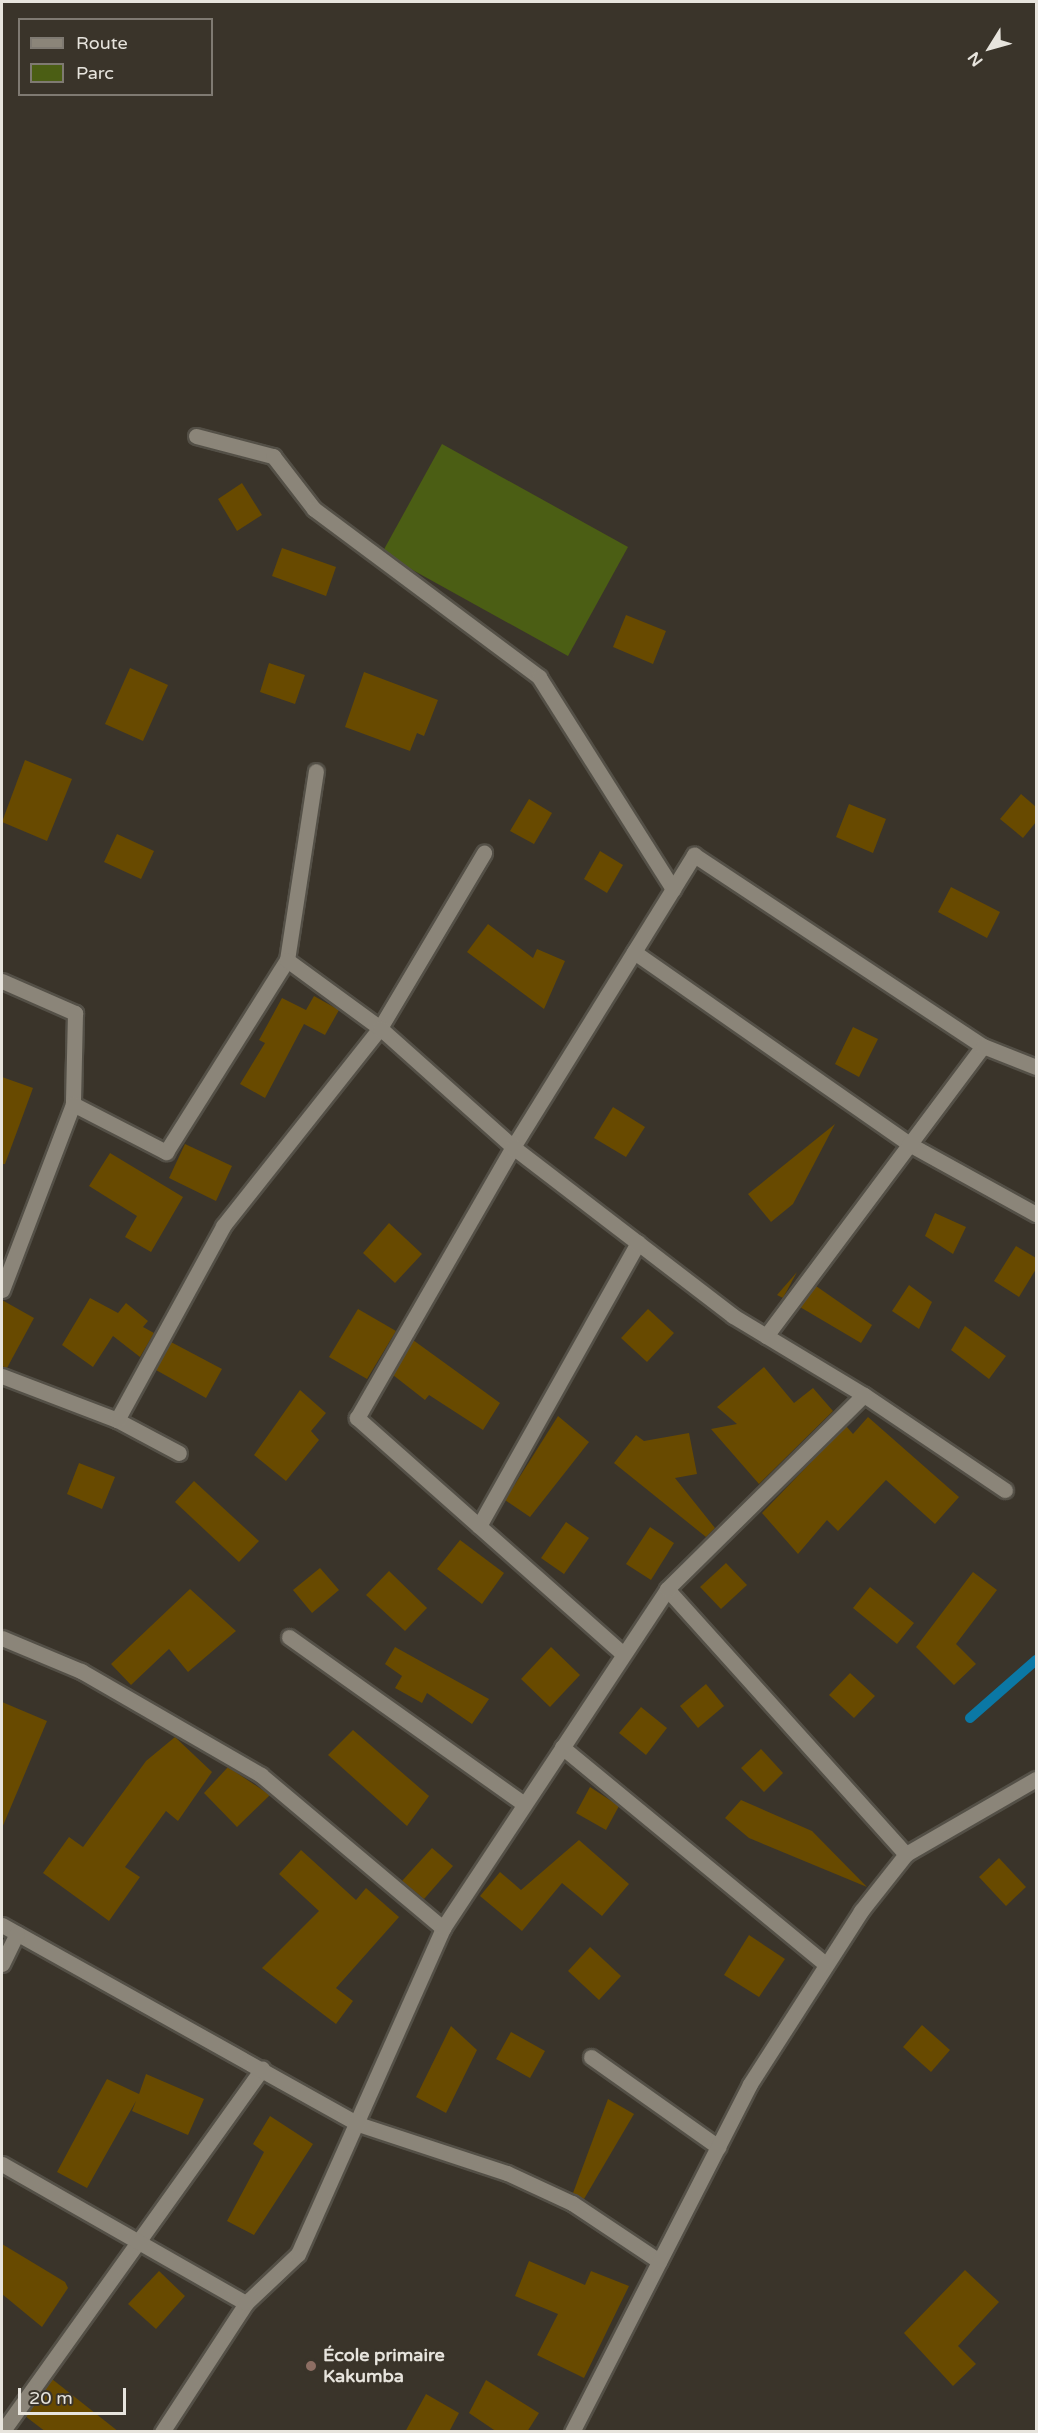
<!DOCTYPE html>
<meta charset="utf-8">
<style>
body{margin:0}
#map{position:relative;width:1038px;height:2433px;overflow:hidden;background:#3a342a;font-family:"Varela Round",sans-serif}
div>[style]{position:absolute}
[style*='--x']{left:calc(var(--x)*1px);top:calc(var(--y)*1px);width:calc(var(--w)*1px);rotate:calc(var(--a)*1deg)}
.green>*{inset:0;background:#4b5e14}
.stream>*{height:10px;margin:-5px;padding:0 5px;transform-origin:5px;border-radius:5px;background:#0b78a5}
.building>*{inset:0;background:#684a00}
.roads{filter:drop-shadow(2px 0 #545047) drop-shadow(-2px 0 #545047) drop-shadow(0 2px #545047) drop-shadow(0 -2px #545047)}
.lane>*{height:15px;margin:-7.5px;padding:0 7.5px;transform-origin:7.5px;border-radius:7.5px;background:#8b8579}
.street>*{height:15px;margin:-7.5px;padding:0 7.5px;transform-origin:7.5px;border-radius:7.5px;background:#8b8579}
.dots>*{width:16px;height:16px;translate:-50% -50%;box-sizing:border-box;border:3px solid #3a342a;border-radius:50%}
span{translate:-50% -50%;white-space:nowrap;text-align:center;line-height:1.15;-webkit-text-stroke:4.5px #3a342a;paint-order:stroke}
.poi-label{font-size:18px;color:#e7e4dd;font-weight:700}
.left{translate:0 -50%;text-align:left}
.frame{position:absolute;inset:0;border:3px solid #e7e4dd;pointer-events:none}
.legend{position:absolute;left:18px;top:18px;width:195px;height:78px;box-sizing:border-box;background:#3a342a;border:2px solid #7f7a72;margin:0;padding:8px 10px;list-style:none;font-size:18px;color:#e7e4dd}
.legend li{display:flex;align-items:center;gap:12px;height:30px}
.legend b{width:30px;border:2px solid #7f7a72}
.north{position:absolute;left:960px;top:18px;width:60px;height:60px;-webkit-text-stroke:4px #3a342a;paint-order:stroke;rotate:233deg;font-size:16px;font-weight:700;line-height:24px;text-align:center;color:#e7e4dd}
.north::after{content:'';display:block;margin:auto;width:21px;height:27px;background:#e7e4dd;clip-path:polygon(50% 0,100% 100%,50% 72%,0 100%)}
.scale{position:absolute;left:18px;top:2388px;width:108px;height:27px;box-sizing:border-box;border:3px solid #e7e4dd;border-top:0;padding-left:8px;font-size:18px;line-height:21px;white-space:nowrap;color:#e7e4dd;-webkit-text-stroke:4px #3a342a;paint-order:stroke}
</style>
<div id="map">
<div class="green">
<i style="clip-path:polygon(442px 444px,628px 547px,568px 656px,382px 553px)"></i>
</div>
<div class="stream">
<i style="--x:970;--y:1718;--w:88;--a:-41.3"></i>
</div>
<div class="building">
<i style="clip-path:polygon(242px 483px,262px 515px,237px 531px,218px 499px)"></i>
<i style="clip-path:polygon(282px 548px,336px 567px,326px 596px,272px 576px)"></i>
<i style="clip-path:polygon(626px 615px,666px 631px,653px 664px,613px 647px)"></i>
<i style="clip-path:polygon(269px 663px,305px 675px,295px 704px,260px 692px)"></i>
<i style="clip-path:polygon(130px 668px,168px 685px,143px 741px,105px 724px)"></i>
<i style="clip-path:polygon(364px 672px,438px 700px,424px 736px,417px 733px,410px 751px,345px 727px)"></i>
<i style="clip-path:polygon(25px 760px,72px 779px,47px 841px,2px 822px)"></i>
<i style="clip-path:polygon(1021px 794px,1036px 807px,1036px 822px,1023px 838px,1000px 819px)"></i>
<i style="clip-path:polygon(529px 799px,552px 813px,534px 844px,510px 831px)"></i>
<i style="clip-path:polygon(849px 804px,886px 819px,873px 853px,836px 837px)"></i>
<i style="clip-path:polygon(117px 834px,154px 851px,141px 879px,104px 862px)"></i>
<i style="clip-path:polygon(600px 851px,623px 865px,607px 893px,584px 879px)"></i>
<i style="clip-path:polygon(951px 887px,1000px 912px,987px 938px,938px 912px)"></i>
<i style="clip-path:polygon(488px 924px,533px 958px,537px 949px,565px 961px,544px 1009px,467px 952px)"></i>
<i style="clip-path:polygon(314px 996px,339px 1010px,325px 1035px,304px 1024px,265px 1098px,240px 1084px,265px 1043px,259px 1040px,282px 998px,306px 1010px)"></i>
<i style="clip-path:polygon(853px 1027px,878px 1039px,859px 1077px,835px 1064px)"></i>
<i style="clip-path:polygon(2px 1077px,33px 1088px,5px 1164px,2px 1164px)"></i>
<i style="clip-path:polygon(613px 1107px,645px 1127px,626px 1157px,594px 1138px)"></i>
<i style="clip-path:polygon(835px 1124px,793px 1204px,771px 1222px,748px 1194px)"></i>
<i style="clip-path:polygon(185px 1144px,232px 1166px,216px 1201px,169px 1178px)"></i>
<i style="clip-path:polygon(110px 1153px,183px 1197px,151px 1252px,125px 1237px,137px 1216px,89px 1186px)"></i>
<i style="clip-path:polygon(935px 1213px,966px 1227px,953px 1254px,925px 1236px)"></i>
<i style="clip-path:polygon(389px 1223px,422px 1254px,395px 1283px,363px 1253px)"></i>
<i style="clip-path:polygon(1016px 1246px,1036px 1258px,1036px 1269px,1019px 1297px,994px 1281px)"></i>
<i style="clip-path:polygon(797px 1272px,783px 1298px,777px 1295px)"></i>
<i style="clip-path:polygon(909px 1285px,932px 1302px,919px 1329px,892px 1311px)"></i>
<i style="clip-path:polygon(816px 1286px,872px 1325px,861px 1343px,800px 1307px)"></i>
<i style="clip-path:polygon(90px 1298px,118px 1313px,126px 1303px,148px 1321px,143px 1327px,154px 1333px,140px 1357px,113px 1336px,93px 1367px,62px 1345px)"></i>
<i style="clip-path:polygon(2px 1300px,34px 1318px,7px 1368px,2px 1366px)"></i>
<i style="clip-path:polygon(358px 1309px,396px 1331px,367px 1379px,329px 1357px)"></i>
<i style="clip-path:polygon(648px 1309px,674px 1333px,647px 1362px,621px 1338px)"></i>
<i style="clip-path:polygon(965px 1326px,1006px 1356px,989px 1379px,951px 1350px)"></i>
<i style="clip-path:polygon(413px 1340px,500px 1403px,483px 1430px,429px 1395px,425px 1400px,393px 1375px)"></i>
<i style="clip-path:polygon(171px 1342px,222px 1369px,206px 1398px,156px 1370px)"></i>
<i style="clip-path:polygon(764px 1367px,794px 1403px,813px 1388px,833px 1411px,759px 1484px,711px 1429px,737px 1424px,717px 1407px)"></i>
<i style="clip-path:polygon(300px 1390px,326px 1413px,311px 1431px,319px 1440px,286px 1481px,254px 1455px)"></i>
<i style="clip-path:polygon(558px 1416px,589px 1442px,530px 1517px,505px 1500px)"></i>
<i style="clip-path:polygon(868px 1417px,959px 1497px,935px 1524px,886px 1480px,838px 1531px,827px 1520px,798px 1554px,762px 1513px,846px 1426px,853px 1434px)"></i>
<i style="clip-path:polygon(689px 1433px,697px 1474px,675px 1478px,715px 1528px,706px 1537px,614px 1463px,636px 1435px,644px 1441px)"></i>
<i style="clip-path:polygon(79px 1463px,115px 1477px,102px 1509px,67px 1494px)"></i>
<i style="clip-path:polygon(194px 1481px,259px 1541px,239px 1562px,175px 1502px)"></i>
<i style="clip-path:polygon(566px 1522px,589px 1538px,564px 1574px,541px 1558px)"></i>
<i style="clip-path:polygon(650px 1527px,674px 1543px,651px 1580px,626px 1564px)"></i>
<i style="clip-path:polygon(460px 1540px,504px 1573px,482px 1604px,437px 1569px)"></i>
<i style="clip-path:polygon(726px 1563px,747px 1585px,721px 1609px,700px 1587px)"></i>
<i style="clip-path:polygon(320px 1568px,339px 1590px,312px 1613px,293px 1590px)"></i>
<i style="clip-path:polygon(389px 1571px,427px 1608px,405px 1631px,366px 1595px)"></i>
<i style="clip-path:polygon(973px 1572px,997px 1590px,956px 1644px,976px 1664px,954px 1685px,916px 1647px)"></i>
<i style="clip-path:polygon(870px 1587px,914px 1623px,897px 1644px,853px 1608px)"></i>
<i style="clip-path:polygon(190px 1589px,236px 1631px,188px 1672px,169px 1649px,131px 1685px,111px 1664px)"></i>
<i style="clip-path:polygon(395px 1647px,489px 1699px,472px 1724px,427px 1693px,422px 1703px,395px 1688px,402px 1676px,385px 1664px)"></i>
<i style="clip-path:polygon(551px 1647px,580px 1675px,550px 1707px,521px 1679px)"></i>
<i style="clip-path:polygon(850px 1673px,875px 1696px,854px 1718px,829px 1695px)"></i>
<i style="clip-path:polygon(706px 1684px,724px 1706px,698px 1728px,680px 1706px)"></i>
<i style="clip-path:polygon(2px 1702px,47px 1721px,2px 1828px)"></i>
<i style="clip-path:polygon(641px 1707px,667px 1728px,646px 1755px,619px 1733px)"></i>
<i style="clip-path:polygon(353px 1730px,429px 1796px,407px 1826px,328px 1755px)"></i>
<i style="clip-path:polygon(175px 1737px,212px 1772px,178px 1821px,166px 1811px,125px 1867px,140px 1877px,109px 1921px,43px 1873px,69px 1837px,83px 1847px,146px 1761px)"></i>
<i style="clip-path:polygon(761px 1749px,783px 1773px,764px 1792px,741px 1768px)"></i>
<i style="clip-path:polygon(228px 1767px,270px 1795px,237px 1827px,204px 1793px)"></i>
<i style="clip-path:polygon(590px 1787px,619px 1806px,606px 1830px,576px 1813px)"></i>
<i style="clip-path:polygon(741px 1800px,812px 1831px,867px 1887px,749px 1838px,725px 1818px)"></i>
<i style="clip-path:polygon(579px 1840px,629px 1884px,602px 1916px,562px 1883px,522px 1931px,480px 1896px,500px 1872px,521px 1890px)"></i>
<i style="clip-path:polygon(432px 1848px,453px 1866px,424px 1899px,402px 1881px)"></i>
<i style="clip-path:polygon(301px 1850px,356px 1900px,366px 1888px,399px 1917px,336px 1988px,353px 2001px,336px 2024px,262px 1968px,319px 1911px,279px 1874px)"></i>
<i style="clip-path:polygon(999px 1858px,1026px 1887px,1006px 1906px,979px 1877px)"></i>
<i style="clip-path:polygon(749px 1935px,785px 1959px,759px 1997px,724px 1975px)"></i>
<i style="clip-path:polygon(590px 1947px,621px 1976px,599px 2000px,568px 1971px)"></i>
<i style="clip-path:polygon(922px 2025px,950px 2050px,931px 2072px,903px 2047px)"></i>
<i style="clip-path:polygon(451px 2026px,477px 2050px,446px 2113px,416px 2097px)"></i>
<i style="clip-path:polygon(511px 2032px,545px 2051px,530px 2078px,496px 2059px)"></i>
<i style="clip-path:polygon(146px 2074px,204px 2099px,188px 2135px,132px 2111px,136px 2101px,87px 2188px,57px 2172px,107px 2079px,139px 2094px)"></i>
<i style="clip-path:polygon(608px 2099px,634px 2114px,584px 2199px,573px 2193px)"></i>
<i style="clip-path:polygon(270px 2116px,313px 2144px,254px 2235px,227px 2221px,264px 2152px,253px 2144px)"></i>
<i style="clip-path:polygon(2px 2244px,65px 2282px,68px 2288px,42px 2327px,2px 2294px)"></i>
<i style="clip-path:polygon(529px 2261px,585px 2285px,591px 2271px,629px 2286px,584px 2378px,537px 2355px,558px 2314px,515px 2296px)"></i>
<i style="clip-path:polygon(965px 2270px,999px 2302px,958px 2346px,976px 2364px,953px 2386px,904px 2333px)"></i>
<i style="clip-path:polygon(159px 2271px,185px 2296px,156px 2329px,128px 2304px)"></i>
<i style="clip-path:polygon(52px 2379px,119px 2432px,46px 2432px,25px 2416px)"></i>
<i style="clip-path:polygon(486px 2380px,539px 2413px,527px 2432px,497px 2432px,469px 2413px)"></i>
<i style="clip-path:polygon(426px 2394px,459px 2413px,449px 2432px,405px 2432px)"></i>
</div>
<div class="roads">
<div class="lane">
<i style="--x:196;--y:436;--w:80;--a:14.6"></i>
<i style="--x:273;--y:456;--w:67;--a:52.3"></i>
<i style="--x:314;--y:509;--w:281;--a:36.7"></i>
<i style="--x:539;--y:677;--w:251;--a:57.7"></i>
<i style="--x:634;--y:952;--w:335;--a:34.9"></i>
<i style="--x:909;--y:1144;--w:145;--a:28.9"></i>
<i style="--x:2;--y:981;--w:80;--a:23.7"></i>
<i style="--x:75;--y:1013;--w:91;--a:91.3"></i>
<i style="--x:2;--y:1290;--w:199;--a:-69.1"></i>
<i style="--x:73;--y:1104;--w:105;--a:27.3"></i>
<i style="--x:166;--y:1152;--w:227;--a:-57.8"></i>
<i style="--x:287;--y:960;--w:191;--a:-81.3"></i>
<i style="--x:766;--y:1336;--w:362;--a:-53.2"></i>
<i style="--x:2;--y:1376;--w:123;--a:20.9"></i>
<i style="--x:117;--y:1420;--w:70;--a:28"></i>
<i style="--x:117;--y:1420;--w:221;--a:-61.3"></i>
<i style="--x:223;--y:1226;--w:253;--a:-51.6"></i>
<i style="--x:380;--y:1028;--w:204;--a:-59.3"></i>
<i style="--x:479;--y:1526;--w:325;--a:-60.7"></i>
<i style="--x:667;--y:1589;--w:357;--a:48"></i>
<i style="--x:906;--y:1854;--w:150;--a:-30"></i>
<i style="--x:289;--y:1637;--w:288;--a:35.4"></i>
<i style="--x:2;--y:1638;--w:86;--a:22.7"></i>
<i style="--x:81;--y:1671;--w:208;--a:30"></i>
<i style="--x:261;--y:1775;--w:238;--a:40.1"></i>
<i style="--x:623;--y:1654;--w:356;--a:-138.4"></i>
<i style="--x:357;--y:1418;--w:313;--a:-60.1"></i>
<i style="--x:513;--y:1147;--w:344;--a:-58.2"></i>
<i style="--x:694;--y:855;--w:346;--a:33.5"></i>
<i style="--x:983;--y:1046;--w:57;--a:21.6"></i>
<i style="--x:562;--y:1747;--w:342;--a:39.5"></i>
<i style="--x:591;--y:2057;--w:156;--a:35.3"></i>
<i style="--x:2;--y:2432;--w:447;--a:-54.4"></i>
</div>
<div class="street">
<i style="--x:287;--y:960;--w:115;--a:36.2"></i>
<i style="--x:380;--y:1028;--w:178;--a:41.8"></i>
<i style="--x:513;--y:1147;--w:277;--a:37.5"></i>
<i style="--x:733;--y:1316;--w:153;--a:31.1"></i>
<i style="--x:864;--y:1395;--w:170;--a:34"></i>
<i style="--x:2;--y:1925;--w:408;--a:29.2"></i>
<i style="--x:358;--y:2124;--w:157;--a:18.2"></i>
<i style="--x:507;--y:2173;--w:72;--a:24.8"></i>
<i style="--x:572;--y:2203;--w:105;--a:33.7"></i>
<i style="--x:2;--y:1964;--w:34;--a:-64"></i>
<i style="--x:2;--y:2164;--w:281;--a:29.7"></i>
<i style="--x:162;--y:2432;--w:154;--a:-56.9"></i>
<i style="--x:246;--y:2303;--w:71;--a:-43.3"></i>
<i style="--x:298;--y:2254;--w:357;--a:-66"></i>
<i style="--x:443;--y:1928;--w:406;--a:-56.5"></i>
<i style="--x:667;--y:1589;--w:276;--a:-44.6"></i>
<i style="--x:572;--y:2432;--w:391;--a:-62.9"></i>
<i style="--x:750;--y:2084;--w:206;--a:-57.3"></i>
<i style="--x:861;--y:1911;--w:73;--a:-51.7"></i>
</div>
</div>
<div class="dots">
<i style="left:311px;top:2366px;background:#8d6e63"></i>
</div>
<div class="poi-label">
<span class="left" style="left:323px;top:2366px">École primaire<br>Kakumba</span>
</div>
<div class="frame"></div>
<ul class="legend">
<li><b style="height:8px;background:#8b8579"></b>Route</li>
<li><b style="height:16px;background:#4b5e14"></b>Parc</li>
</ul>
<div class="north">N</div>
<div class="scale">20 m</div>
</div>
